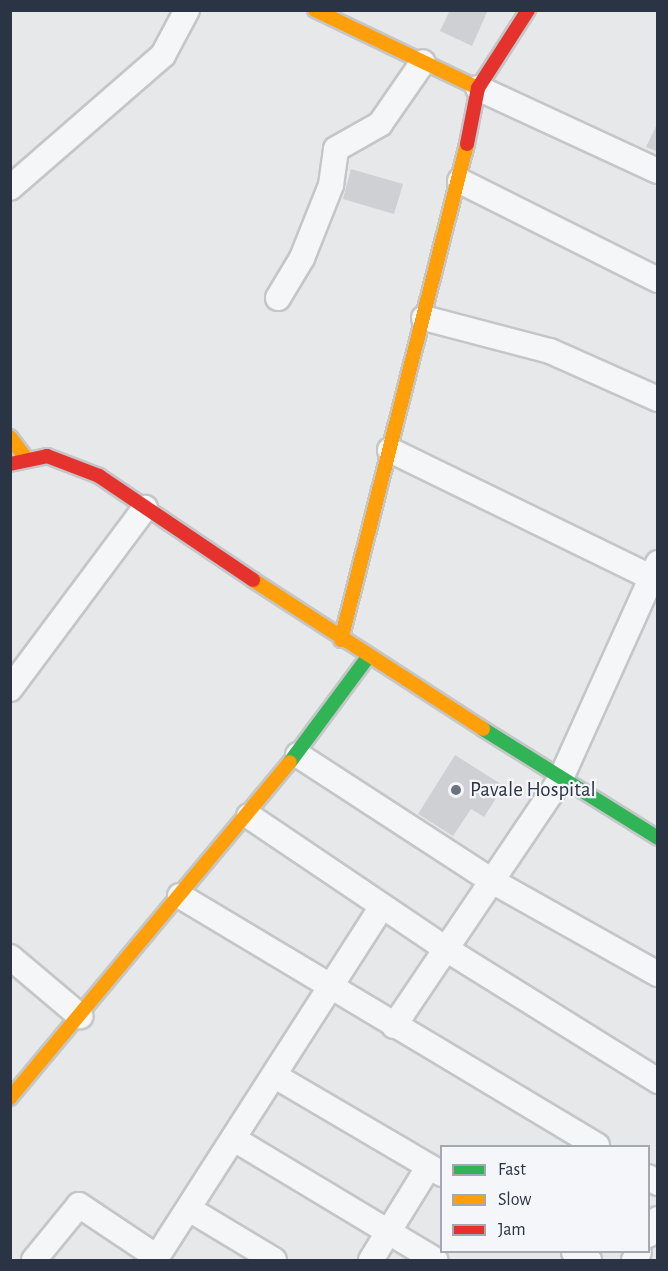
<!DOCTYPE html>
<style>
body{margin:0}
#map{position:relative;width:668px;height:1271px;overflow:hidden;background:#e6e8ea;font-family:"Alegreya Sans",sans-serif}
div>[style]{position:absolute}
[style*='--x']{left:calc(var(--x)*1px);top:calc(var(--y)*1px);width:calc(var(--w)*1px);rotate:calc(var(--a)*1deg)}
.building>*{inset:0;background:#ced0d3}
.roads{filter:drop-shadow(2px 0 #c4c6c8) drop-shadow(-2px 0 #c4c6c8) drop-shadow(0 2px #c4c6c8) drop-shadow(0 -2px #c4c6c8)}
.street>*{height:24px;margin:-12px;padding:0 12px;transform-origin:12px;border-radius:12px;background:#f5f6f7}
.fast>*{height:14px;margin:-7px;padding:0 7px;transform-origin:7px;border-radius:7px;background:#30b455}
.slow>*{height:14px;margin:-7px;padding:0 7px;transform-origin:7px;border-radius:7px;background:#ff9f0a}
.jam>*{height:14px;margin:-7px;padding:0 7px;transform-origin:7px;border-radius:7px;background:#e5322d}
.dots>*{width:16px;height:16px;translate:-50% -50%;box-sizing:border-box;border:3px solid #f4f6f9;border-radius:50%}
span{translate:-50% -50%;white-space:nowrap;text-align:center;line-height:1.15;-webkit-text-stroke:4.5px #f4f6f9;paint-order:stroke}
.poi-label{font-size:21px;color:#2b3445}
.left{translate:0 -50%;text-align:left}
.frame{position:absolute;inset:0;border:12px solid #2b3445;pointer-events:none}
.legend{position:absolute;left:440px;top:1145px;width:210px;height:108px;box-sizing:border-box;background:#f4f6f9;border:2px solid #a4a8b1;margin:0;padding:8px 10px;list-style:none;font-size:18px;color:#2b3445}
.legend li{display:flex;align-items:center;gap:12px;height:30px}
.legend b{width:30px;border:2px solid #a4a8b1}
</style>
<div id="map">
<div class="building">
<i style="clip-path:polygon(450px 10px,488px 10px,472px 46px,440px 31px)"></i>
<i style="clip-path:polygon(658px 122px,658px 152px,646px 147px)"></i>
<i style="clip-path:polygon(351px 169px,403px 184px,394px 214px,343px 199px)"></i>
<i style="clip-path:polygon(455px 755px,504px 786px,484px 817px,471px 809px,453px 836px,418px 814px)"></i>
</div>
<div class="roads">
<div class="street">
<i style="--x:478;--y:88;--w:198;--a:24.8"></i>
<i style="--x:460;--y:181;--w:221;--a:26.6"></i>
<i style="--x:10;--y:188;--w:203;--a:-41"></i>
<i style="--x:163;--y:55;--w:51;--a:-61.9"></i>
<i style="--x:278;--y:298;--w:47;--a:-59"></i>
<i style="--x:302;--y:258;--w:79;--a:-68.3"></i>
<i style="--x:331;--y:185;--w:36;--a:-82"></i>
<i style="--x:336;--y:149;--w:51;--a:-29.6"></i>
<i style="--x:380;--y:124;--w:75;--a:-55.3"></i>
<i style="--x:424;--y:318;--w:130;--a:14.7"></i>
<i style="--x:550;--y:351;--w:118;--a:24"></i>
<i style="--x:390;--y:450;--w:298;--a:26"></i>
<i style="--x:10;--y:689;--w:226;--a:-53.3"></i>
<i style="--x:298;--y:755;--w:231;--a:33"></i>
<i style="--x:492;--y:881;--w:190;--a:29.3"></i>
<i style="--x:249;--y:816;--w:238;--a:34"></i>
<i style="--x:446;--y:949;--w:250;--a:31.9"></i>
<i style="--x:180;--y:896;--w:486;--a:30.9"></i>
<i style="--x:10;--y:957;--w:92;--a:40.1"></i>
<i style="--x:394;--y:1026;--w:299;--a:-56"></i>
<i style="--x:561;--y:778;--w:236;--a:-65.7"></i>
<i style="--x:275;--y:1076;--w:194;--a:30.4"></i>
<i style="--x:234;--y:1139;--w:235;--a:31"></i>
<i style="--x:648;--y:1177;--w:12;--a:31"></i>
<i style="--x:189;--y:1209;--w:99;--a:31"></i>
<i style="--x:648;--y:1235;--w:19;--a:-58"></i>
<i style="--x:574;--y:1252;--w:17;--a:28"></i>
<i style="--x:34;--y:1260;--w:71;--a:-50.7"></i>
<i style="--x:79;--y:1205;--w:94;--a:33.7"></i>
<i style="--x:155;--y:1260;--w:420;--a:-57.3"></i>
<i style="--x:371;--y:1260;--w:110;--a:-58.3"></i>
<i style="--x:634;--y:1260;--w:9;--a:-58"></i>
</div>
<div class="fast">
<i style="--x:483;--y:729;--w:206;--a:31.9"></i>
<i style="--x:290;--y:762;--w:131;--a:-53.4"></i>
</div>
<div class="slow">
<i style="--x:315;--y:10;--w:181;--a:25.6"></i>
<i style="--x:10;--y:437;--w:25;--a:53"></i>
<i style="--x:253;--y:580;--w:274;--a:32.9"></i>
<i style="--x:341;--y:640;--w:512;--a:-75.75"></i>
<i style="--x:10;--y:1098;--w:437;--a:-50.2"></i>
</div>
<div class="jam">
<i style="--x:467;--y:144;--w:57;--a:-78.9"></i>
<i style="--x:478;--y:88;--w:93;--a:-57.3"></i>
<i style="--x:10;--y:464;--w:38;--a:-12"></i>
<i style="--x:47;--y:456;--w:56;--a:21"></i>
<i style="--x:99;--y:476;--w:186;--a:34"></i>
</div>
</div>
<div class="dots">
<i style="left:456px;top:790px;background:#6c737f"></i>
</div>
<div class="poi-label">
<span class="left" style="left:470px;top:790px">Pavale Hospital</span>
</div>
<div class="frame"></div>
<ul class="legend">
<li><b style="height:8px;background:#30b455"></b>Fast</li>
<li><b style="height:8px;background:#ff9f0a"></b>Slow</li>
<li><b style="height:8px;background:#e5322d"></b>Jam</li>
</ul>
</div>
